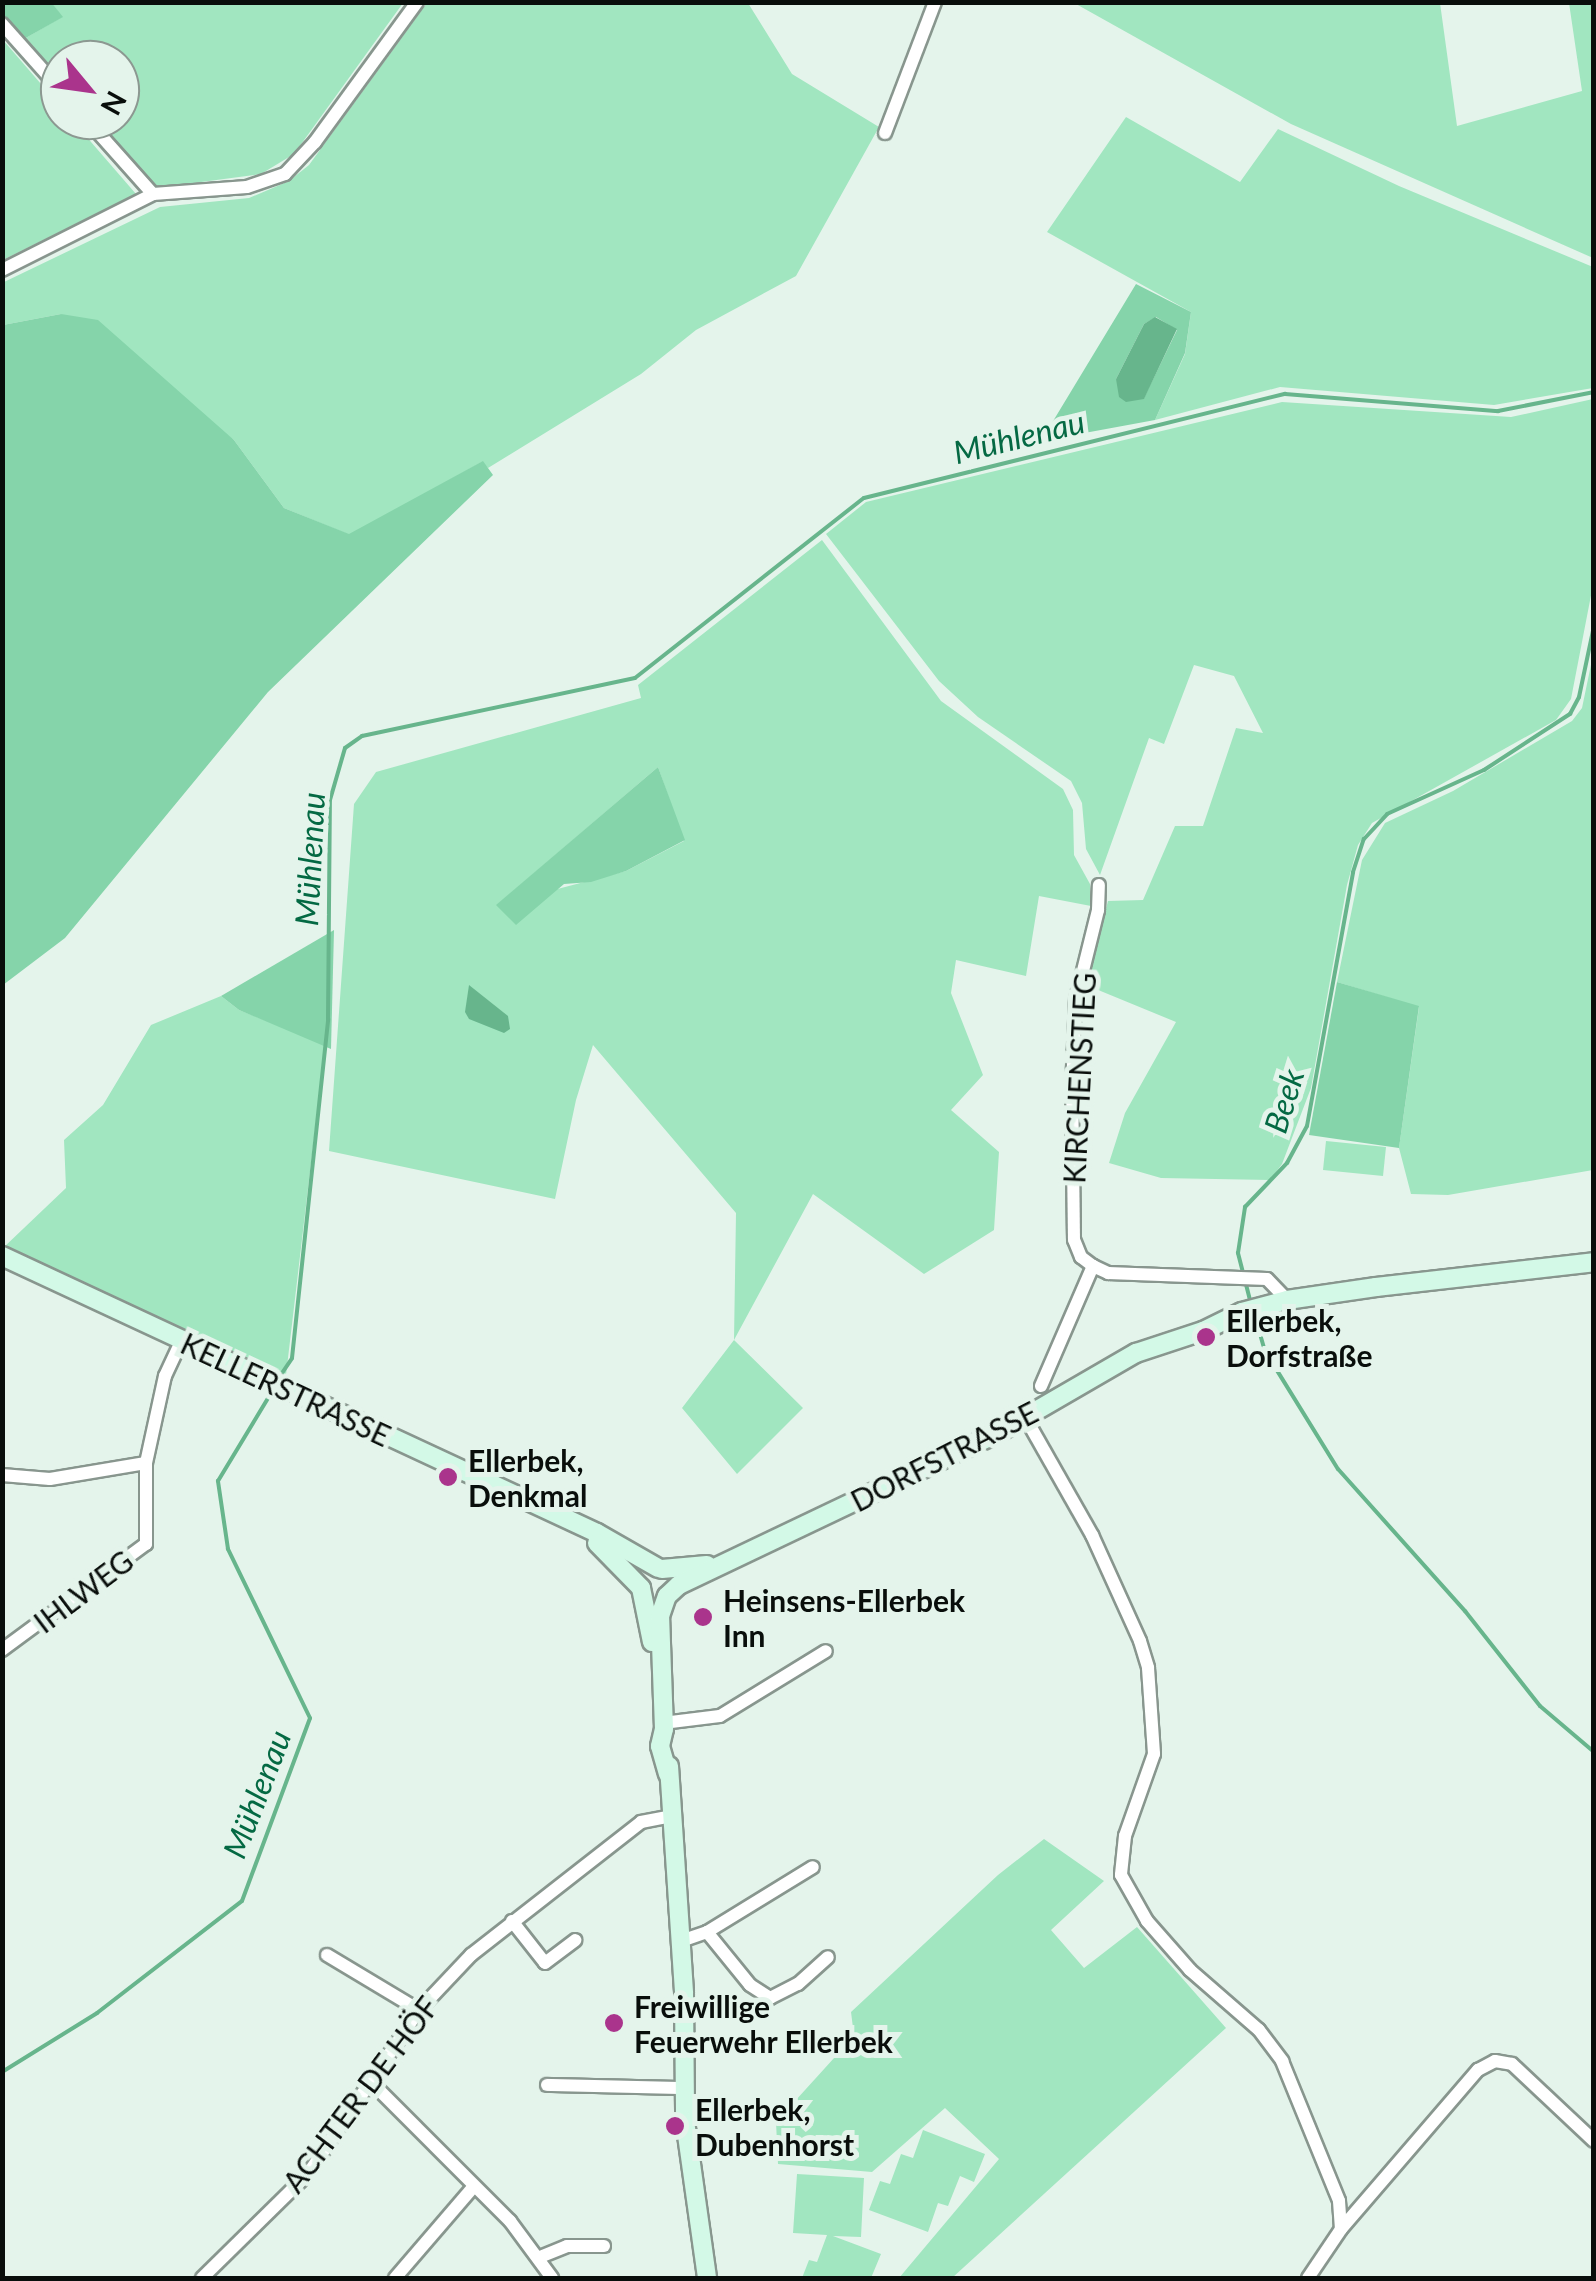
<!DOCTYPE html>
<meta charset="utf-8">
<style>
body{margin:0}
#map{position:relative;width:1596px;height:2281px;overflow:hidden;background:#e4f4eb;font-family:Lato,sans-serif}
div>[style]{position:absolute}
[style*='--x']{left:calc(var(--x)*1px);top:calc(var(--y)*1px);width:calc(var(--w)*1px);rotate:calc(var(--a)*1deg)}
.green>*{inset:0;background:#a1e6c0}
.forest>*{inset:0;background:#85d4aa}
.water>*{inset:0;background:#67b58c}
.stream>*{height:4px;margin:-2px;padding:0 2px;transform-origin:2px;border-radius:2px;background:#67b58c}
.roads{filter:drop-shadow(2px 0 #88968e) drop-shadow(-2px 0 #88968e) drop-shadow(0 2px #88968e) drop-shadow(0 -2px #88968e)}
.street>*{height:12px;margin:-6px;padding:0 6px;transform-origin:6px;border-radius:6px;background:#fff}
.secondary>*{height:18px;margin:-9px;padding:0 9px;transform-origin:9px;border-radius:9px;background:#d3f9e7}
.dots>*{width:28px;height:28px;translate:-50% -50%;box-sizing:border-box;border:5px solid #e4f4eb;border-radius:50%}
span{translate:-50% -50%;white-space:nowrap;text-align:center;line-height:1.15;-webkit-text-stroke:10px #e4f4eb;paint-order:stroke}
.street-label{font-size:30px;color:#090e0b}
.poi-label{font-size:30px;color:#090e0b;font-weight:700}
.left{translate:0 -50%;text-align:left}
.water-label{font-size:32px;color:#046943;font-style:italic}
.frame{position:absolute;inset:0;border:5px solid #090e0b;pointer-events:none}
.north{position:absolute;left:40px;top:40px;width:100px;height:100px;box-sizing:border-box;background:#e4f4eb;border:2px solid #8c9891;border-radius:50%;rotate:119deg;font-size:28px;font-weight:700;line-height:40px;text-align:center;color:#090e0b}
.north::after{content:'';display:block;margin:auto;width:35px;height:45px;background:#aa348c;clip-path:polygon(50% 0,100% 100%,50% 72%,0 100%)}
</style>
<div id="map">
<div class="green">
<i style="clip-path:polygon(52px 3px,403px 3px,294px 154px,261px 174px,156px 188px,96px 120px,120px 120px,120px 60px,60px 60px,60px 80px,24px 39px,62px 17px)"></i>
<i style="clip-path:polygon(427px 3px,748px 3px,792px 74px,879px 127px,796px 276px,696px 330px,641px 374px,488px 468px,482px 462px,350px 535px,284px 508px,234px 440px,61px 314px,3px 325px,2px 283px,160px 207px,249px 198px,289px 181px,309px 165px)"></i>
<i style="clip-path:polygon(1440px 3px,1457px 126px,1582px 91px,1569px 3px,1593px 3px,1593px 258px,1291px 124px,1076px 4px)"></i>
<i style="clip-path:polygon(3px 40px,60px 106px,60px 120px,72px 120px,136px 194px,3px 260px)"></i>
<i style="clip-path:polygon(1126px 117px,1240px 182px,1278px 129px,1399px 186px,1593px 267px,1593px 388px,1494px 405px,1280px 387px,1155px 420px,1185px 354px,1191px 312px,1047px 232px)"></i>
<i style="clip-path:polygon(1593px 399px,1593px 585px,1571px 699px,1556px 720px,1372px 823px,1358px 845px,1347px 885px,1311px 1088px,1282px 1164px,1270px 1180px,1161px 1178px,1109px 1163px,1125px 1113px,1176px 1022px,1086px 985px,1108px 901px,1143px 900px,1175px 826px,1203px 826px,1236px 728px,1263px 733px,1234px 676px,1194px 665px,1164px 744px,1149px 738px,1100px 875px,1086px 849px,1082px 803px,1071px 781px,978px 717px,939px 681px,826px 534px,866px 502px,1282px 402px,1511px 417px)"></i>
<i style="clip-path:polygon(evenodd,822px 540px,941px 701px,1063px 789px,1073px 810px,1074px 855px,1090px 884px,1091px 906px,1039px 896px,1026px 976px,956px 960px,951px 993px,983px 1075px,951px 1110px,999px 1152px,994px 1230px,924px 1274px,813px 1194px,734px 1340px,803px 1408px,737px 1474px,682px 1408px,734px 1340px,736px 1213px,593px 1045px,576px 1100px,555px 1199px,329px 1151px,354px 804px,376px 772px,641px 698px,638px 685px,822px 540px,658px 767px,684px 841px,626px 871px,497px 905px,658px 767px)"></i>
<i style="clip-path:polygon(1593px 655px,1593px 1170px,1448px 1195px,1411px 1194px,1399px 1148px,1419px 1007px,1337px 982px,1362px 860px,1385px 823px,1453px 791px,1572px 721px,1582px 708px)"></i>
<i style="clip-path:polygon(221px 996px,239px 1010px,325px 1044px,286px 1375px,3px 1248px,66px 1188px,64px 1140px,103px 1105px,151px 1025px)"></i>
<i style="clip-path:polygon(1326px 1141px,1386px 1147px,1383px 1176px,1323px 1170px)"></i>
<i style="clip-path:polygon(1044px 1839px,1104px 1881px,1051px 1930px,1084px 1968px,1137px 1927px,1226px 2028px,952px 2278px,899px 2278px,999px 2159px,945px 2108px,872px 2172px,778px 2164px,776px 2122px,854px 2036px,851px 2012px,998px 1875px)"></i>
<i style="clip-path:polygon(923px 2130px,985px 2154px,974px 2182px,960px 2176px,948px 2206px,938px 2203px,928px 2232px,869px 2210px,880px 2181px,890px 2184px,901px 2154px,913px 2158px)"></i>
<i style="clip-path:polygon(797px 2174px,864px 2178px,861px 2237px,833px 2236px,881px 2254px,871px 2278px,802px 2278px,809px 2260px,817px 2262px,827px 2235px,793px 2233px)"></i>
</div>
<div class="forest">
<i style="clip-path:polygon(2px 3px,52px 3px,63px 17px,24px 39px,3px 17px)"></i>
<i style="clip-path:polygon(evenodd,1136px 284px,1191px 312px,1185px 353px,1155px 420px,1041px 441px,1136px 284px,1156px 317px,1177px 330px,1144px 398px,1116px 379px,1144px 324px,1156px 317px)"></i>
<i style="clip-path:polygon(61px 314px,98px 320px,234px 440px,284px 508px,349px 534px,483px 461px,493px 475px,268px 692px,65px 938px,3px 985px,3px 325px)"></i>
<i style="clip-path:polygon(658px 767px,685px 840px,626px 871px,591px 882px,564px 884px,516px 925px,496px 905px)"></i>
<i style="clip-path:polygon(334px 930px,331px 1049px,239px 1010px,221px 996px)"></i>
<i style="clip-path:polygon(1337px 982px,1419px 1006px,1399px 1148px,1309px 1135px)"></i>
</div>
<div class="water">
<i style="clip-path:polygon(1155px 317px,1177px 329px,1144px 399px,1126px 402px,1119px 397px,1116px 379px,1144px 324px)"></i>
<i style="clip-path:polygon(469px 985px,508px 1016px,510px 1029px,504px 1033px,469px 1019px,465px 1012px)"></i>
</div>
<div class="stream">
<i style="--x:1251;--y:1304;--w:53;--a:-104.3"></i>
<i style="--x:1238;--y:1253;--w:47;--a:-81.3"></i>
<i style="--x:1245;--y:1207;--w:61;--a:-46.3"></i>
<i style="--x:1287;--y:1163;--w:42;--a:-61.6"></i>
<i style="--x:1307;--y:1126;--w:258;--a:-79.7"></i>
<i style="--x:1353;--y:872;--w:35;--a:-72"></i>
<i style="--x:1364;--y:839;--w:34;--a:-47"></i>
<i style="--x:1387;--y:814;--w:107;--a:-24.4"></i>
<i style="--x:1484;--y:770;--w:103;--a:-33.1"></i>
<i style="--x:1570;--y:714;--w:19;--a:-62"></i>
<i style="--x:1579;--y:697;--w:73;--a:-78.1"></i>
<i style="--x:1254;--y:1313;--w:40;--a:74"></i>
<i style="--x:1265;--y:1351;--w:139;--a:58.3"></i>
<i style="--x:1338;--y:1469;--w:191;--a:48.2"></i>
<i style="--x:1465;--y:1611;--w:121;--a:51.7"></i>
<i style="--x:1540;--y:1706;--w:71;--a:40.4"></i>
<i style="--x:278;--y:1379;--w:25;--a:-56"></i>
<i style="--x:292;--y:1358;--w:341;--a:-83.9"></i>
<i style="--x:328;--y:1019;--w:219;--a:-89.5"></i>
<i style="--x:330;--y:800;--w:54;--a:-73.9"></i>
<i style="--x:345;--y:748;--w:21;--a:-35"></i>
<i style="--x:362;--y:736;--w:279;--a:-12"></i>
<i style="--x:635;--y:678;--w:291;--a:-38.2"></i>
<i style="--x:864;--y:498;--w:434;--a:-13.9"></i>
<i style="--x:1285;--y:394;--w:214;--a:4.6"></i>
<i style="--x:1498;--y:411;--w:98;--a:-11.2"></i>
<i style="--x:2;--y:2072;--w:112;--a:-31.8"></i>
<i style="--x:97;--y:2013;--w:183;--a:-37.7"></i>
<i style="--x:242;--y:1901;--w:195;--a:-69.6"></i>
<i style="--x:310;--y:1718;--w:188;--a:-115.9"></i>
<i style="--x:228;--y:1549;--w:69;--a:-98.4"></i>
<i style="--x:218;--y:1481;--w:109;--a:-58.9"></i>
</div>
<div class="roads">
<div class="street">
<i style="--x:2;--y:24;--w:87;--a:48.3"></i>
<i style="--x:87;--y:120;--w:99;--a:48.3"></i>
<i style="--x:885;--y:133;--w:140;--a:-69.1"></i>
<i style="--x:2;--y:270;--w:169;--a:-26.7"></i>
<i style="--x:153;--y:194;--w:94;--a:-4.3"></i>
<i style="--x:247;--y:187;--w:40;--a:-18.9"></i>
<i style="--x:285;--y:174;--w:44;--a:-46.8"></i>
<i style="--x:315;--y:142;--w:173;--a:-53.9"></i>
<i style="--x:1093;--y:1266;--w:17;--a:25"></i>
<i style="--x:1108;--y:1273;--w:159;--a:2.2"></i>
<i style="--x:1267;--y:1279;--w:29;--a:46"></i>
<i style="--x:1041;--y:1386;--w:131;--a:-66.6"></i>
<i style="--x:1093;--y:1266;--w:15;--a:-143"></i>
<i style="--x:1081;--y:1257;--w:18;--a:-112"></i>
<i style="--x:1074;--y:1240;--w:153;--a:-90.7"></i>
<i style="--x:1072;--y:1087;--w:88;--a:-87.4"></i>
<i style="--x:1076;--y:999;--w:92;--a:-76.1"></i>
<i style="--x:1098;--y:910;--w:25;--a:-88"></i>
<i style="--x:1025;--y:1417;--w:136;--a:60.4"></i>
<i style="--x:1092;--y:1535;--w:116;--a:65.6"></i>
<i style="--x:1140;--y:1641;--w:28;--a:73"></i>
<i style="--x:1148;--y:1668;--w:86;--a:86"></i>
<i style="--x:1154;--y:1754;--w:87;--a:109.5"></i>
<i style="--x:1125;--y:1836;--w:39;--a:96"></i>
<i style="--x:1121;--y:1875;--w:53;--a:60.5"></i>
<i style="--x:1147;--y:1921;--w:65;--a:48.7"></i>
<i style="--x:1190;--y:1970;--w:91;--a:41"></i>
<i style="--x:1259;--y:2030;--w:39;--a:53"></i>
<i style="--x:1282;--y:2061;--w:151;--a:67.8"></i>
<i style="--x:1339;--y:2201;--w:28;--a:86"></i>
<i style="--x:2;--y:1475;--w:48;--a:4.8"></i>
<i style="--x:50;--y:1479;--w:97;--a:-9.5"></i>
<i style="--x:2;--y:1650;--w:179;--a:-36.4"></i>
<i style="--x:146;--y:1544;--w:81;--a:-90"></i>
<i style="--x:146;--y:1463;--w:89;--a:-77.7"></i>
<i style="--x:165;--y:1376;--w:40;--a:-65"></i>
<i style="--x:663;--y:1723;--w:57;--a:-7"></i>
<i style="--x:720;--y:1716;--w:124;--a:-31.5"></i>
<i style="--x:512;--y:1921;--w:53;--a:51.8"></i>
<i style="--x:545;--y:1963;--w:38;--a:-37"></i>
<i style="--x:707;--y:1932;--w:124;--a:-31.5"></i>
<i style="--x:681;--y:1941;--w:28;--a:-19"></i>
<i style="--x:707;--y:1932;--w:68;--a:50.9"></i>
<i style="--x:750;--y:1985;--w:24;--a:33"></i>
<i style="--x:770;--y:1998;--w:31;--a:-27"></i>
<i style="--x:798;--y:1984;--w:40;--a:-42"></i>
<i style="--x:327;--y:1955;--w:107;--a:30.9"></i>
<i style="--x:373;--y:2084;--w:194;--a:45"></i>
<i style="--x:510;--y:2221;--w:71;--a:53.6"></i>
<i style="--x:547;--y:2085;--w:137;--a:1.3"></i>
<i style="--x:540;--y:2257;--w:29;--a:-22"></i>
<i style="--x:567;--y:2246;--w:37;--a:0"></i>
<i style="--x:202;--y:2278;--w:148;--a:-44.5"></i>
<i style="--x:308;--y:2174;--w:198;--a:-55.9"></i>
<i style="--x:419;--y:2010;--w:76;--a:-46.6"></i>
<i style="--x:471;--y:1955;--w:216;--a:-38"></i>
<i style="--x:641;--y:1822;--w:31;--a:-11"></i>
<i style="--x:395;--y:2278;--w:121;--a:-49.3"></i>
<i style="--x:1308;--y:2278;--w:59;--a:-56"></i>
<i style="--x:1341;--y:2229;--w:210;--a:-49.3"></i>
<i style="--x:1478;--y:2070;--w:19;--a:-28"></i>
<i style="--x:1495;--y:2061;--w:17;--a:10"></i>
<i style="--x:1512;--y:2064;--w:112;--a:43.2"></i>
</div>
<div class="secondary">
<i style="--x:2;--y:1256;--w:656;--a:24.96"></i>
<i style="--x:597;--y:1533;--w:70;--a:29.8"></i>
<i style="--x:597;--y:1543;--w:63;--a:45.6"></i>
<i style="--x:641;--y:1588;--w:55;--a:78.5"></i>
<i style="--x:662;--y:1569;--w:45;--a:-5.1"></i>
<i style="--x:669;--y:1766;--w:228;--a:86.2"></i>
<i style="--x:684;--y:1994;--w:127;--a:89.5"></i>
<i style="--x:685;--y:2121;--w:159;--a:82"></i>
<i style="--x:668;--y:1774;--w:29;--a:-106"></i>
<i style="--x:660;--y:1746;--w:17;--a:-77"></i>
<i style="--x:664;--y:1729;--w:113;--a:-92"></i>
<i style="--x:660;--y:1616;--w:21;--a:-71"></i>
<i style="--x:667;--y:1596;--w:16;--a:-43"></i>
<i style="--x:679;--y:1585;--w:351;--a:-25.5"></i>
<i style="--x:996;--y:1434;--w:162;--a:-30.1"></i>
<i style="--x:1136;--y:1353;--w:71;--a:-18.2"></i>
<i style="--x:1203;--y:1331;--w:43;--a:-26"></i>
<i style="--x:1242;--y:1312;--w:47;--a:-14.9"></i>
<i style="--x:1287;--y:1300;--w:90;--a:-8.3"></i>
<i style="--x:1376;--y:1287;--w:219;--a:-6.5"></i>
</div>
</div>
<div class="dots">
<i style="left:1206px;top:1337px;background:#aa348c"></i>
<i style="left:448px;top:1477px;background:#aa348c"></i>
<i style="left:703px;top:1617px;background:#aa348c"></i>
<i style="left:614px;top:2023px;background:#aa348c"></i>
<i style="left:675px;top:2126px;background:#aa348c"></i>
</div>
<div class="street-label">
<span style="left:1079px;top:1078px;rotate:-87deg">KIRCHENSTIEG</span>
<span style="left:286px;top:1389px;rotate:25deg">KELLERSTRASSE</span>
<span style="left:944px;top:1456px;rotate:-27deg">DORFSTRASSE</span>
<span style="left:83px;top:1591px;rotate:-37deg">IHLWEG</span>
<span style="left:360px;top:2094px;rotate:-53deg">ACHTER DE HÖF</span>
</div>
<div class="poi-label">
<span class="left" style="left:1226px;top:1337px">Ellerbek,<br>Dorfstraße</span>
<span class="left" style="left:468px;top:1477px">Ellerbek,<br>Denkmal</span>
<span class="left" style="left:723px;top:1617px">Heinsens-Ellerbek<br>Inn</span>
<span class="left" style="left:634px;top:2023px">Freiwillige<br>Feuerwehr Ellerbek</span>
<span class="left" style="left:695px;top:2126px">Ellerbek,<br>Dubenhorst</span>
</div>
<div class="water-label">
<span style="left:1019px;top:437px;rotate:-14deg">Mühlenau</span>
<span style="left:310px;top:859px;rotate:-87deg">Mühlenau</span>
<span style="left:1284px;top:1101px;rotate:-73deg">Beek</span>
<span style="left:257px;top:1794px;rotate:-69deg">Mühlenau</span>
</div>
<div class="frame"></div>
<div class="north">N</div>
</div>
